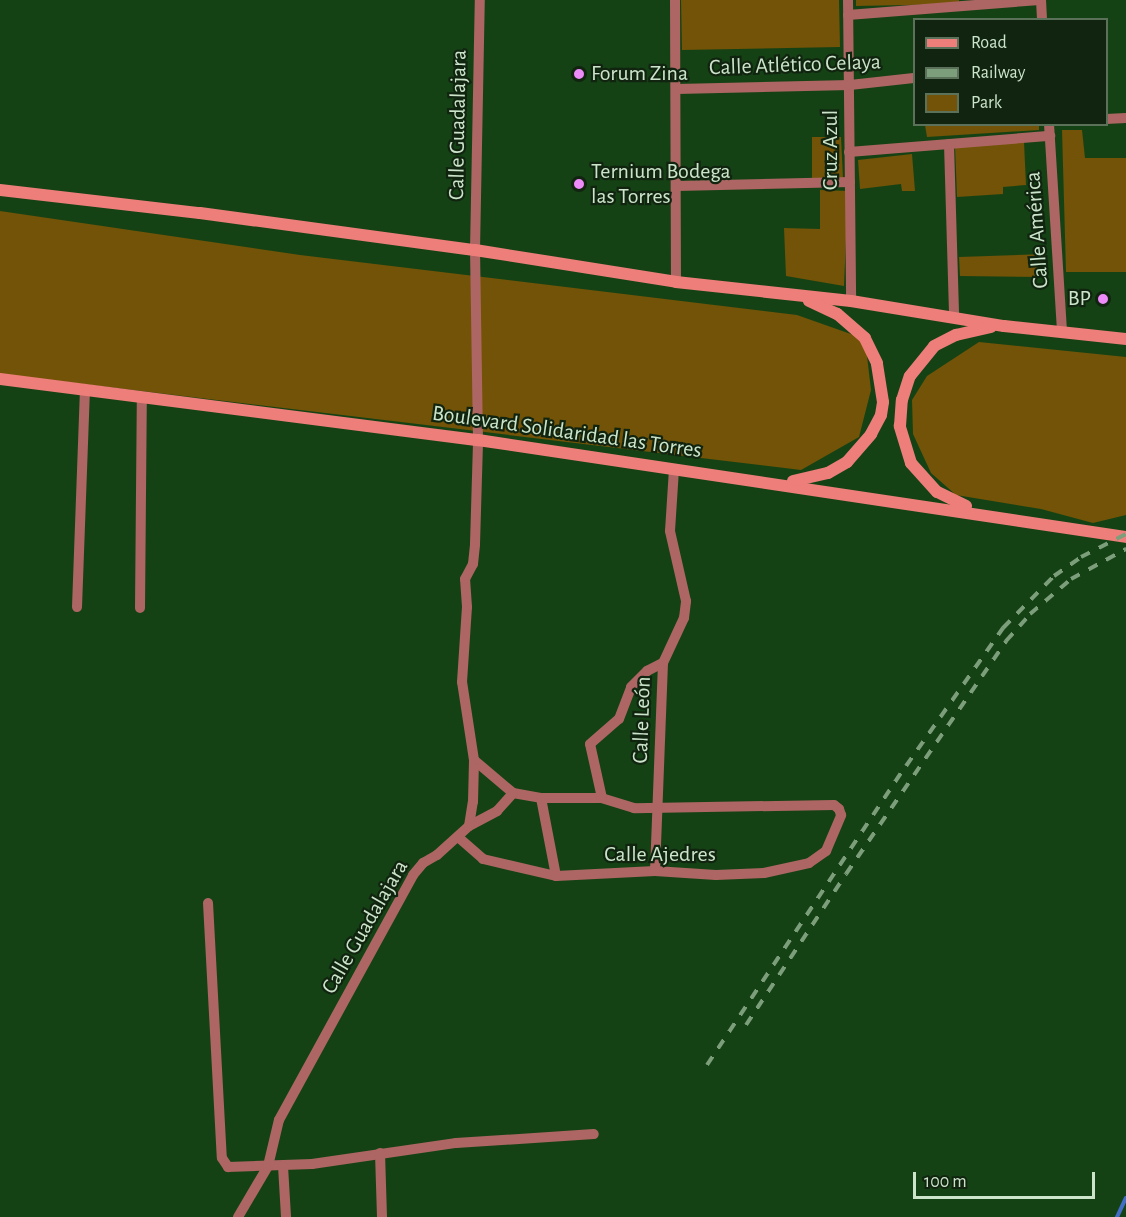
<!DOCTYPE html>
<meta charset="utf-8">
<style>
body{margin:0}
#map{position:relative;width:1126px;height:1217px;overflow:hidden;background:#154215;font-family:"Alegreya Sans",sans-serif}
div>[style]{position:absolute}
[style*='--x']{left:calc(var(--x)*1px);top:calc(var(--y)*1px);width:calc(var(--w)*1px);rotate:calc(var(--a)*1deg)}
.green>*{inset:0;background:#725307}
.stream>*{height:4px;margin:-2px;padding:0 2px;transform-origin:2px;border-radius:2px;background:#436cc4}
.minor>*{height:10px;margin:-5px;padding:0 5px;transform-origin:5px;border-radius:5px;background:#ad6663}
.secondary>*{height:12px;margin:-6px;padding:0 6px;transform-origin:6px;border-radius:6px;background:#ee7e7a}
.rail>*{height:4px;margin-top:-2px;transform-origin:0;background:repeating-linear-gradient(90deg,#7c9e7b 0 10px,transparent 0 20px)}
.dots>*{width:16px;height:16px;translate:-50% -50%;box-sizing:border-box;border:3px solid #112410;border-radius:50%}
span{translate:-50% -50%;white-space:nowrap;text-align:center;line-height:1.15;-webkit-text-stroke:4.5px #112410;paint-order:stroke}
.street-label{font-size:22px;color:#cce5ca}
.poi-label{font-size:22px;color:#cce5ca}
.left{translate:0 -50%;text-align:left}
.right{translate:-100% -50%;text-align:right}
.legend{position:absolute;left:913px;top:18px;width:195px;height:108px;box-sizing:border-box;background:#112410;border:2px solid #5c715a;margin:0;padding:8px 10px;list-style:none;font-size:18px;color:#cce5ca}
.legend li{display:flex;align-items:center;gap:12px;height:30px}
.legend b{width:30px;border:2px solid #5c715a}
.scale{position:absolute;left:913px;top:1172px;width:182px;height:27px;box-sizing:border-box;border:3px solid #cce5ca;border-top:0;padding-left:8px;font-size:18px;line-height:21px;white-space:nowrap;color:#cce5ca;-webkit-text-stroke:4px #112410;paint-order:stroke}
</style>
<div id="map">
<div class="green">
<i style="clip-path:polygon(681px 0,839px 0,840px 47px,682px 50px)"></i>
<i style="clip-path:polygon(856px 0,959px 0,959px 4px,856px 6px)"></i>
<i style="clip-path:polygon(1039px 124px,1039px 130px,927px 137px,925px 125px)"></i>
<i style="clip-path:polygon(1062px 130px,1082px 130px,1085px 158px,1126px 158px,1126px 272px,1066px 272px)"></i>
<i style="clip-path:polygon(812px 137px,841px 137px,843px 178px,812px 178px)"></i>
<i style="clip-path:polygon(1024px 142px,1026px 185px,1003px 187px,1003px 194px,957px 197px,955px 146px)"></i>
<i style="clip-path:polygon(912px 154px,915px 191px,902px 191px,901px 184px,860px 189px,858px 160px)"></i>
<i style="clip-path:polygon(820px 190px,848px 191px,844px 286px,786px 276px,784px 228px,820px 229px)"></i>
<i style="clip-path:polygon(0 211px,300px 255px,797px 315px,865px 339px,871px 390px,859px 437px,801px 470px,0 374px)"></i>
<i style="clip-path:polygon(1046px 254px,1046px 277px,960px 276px,959px 257px)"></i>
<i style="clip-path:polygon(979px 342px,1126px 357px,1126px 515px,1093px 523px,1041px 509px,956px 495px,931px 473px,913px 434px,912px 400px,927px 376px)"></i>
</div>
<div class="stream">
<i style="--x:1117;--y:1217;--w:21;--a:-65"></i>
</div>
<div class="minor">
<i style="--x:675;--y:0;--w:282;--a:89.8"></i>
<i style="--x:848;--y:0;--w:301;--a:89.4"></i>
<i style="--x:1041;--y:0;--w:20;--a:87"></i>
<i style="--x:848;--y:15;--w:192;--a:-4.5"></i>
<i style="--x:677;--y:89;--w:173;--a:-1.3"></i>
<i style="--x:850;--y:85;--w:64;--a:-6.2"></i>
<i style="--x:1106;--y:119;--w:20;--a:-3"></i>
<i style="--x:1049;--y:124;--w:208;--a:86.4"></i>
<i style="--x:949;--y:144;--w:173;--a:88.3"></i>
<i style="--x:849;--y:152;--w:202;--a:-4.6"></i>
<i style="--x:676;--y:186;--w:174;--a:-1.3"></i>
<i style="--x:77;--y:607;--w:218;--a:-87.9"></i>
<i style="--x:140;--y:608;--w:211;--a:-89.5"></i>
<i style="--x:474;--y:760;--w:51;--a:40.2"></i>
<i style="--x:513;--y:793;--w:28;--a:10"></i>
<i style="--x:541;--y:798;--w:79;--a:79.1"></i>
<i style="--x:541;--y:798;--w:61;--a:0"></i>
<i style="--x:469;--y:826;--w:32;--a:-28"></i>
<i style="--x:497;--y:811;--w:24;--a:-48"></i>
<i style="--x:458;--y:837;--w:33;--a:41"></i>
<i style="--x:483;--y:859;--w:75;--a:13.1"></i>
<i style="--x:556;--y:876;--w:99;--a:-2.9"></i>
<i style="--x:655;--y:871;--w:61;--a:3.8"></i>
<i style="--x:716;--y:875;--w:48;--a:-2.4"></i>
<i style="--x:764;--y:873;--w:46;--a:-12.5"></i>
<i style="--x:809;--y:863;--w:21;--a:-35"></i>
<i style="--x:826;--y:851;--w:39;--a:-67"></i>
<i style="--x:841;--y:815;--w:6;--a:-108"></i>
<i style="--x:839;--y:809;--w:6;--a:-141"></i>
<i style="--x:834;--y:805;--w:200;--a:179.1"></i>
<i style="--x:634;--y:808;--w:34;--a:-163"></i>
<i style="--x:602;--y:798;--w:55;--a:-102.5"></i>
<i style="--x:590;--y:744;--w:38;--a:-41"></i>
<i style="--x:619;--y:719;--w:34;--a:-69"></i>
<i style="--x:631;--y:687;--w:23;--a:-45"></i>
<i style="--x:647;--y:671;--w:18;--a:-27"></i>
<i style="--x:655;--y:871;--w:208;--a:-87.8"></i>
<i style="--x:663;--y:663;--w:50;--a:-65"></i>
<i style="--x:684;--y:618;--w:17;--a:-83"></i>
<i style="--x:686;--y:601;--w:72;--a:-102.9"></i>
<i style="--x:670;--y:531;--w:62;--a:-86.3"></i>
<i style="--x:208;--y:903;--w:255;--a:86.9"></i>
<i style="--x:222;--y:1158;--w:11;--a:56"></i>
<i style="--x:228;--y:1167;--w:84;--a:-2"></i>
<i style="--x:312;--y:1164;--w:146;--a:-8.3"></i>
<i style="--x:456;--y:1143;--w:138;--a:-3.7"></i>
<i style="--x:380;--y:1153;--w:64;--a:88.2"></i>
<i style="--x:283;--y:1166;--w:51;--a:86.6"></i>
<i style="--x:238;--y:1217;--w:59;--a:-59.5"></i>
<i style="--x:268;--y:1166;--w:47;--a:-76.6"></i>
<i style="--x:279;--y:1120;--w:279;--a:-61.3"></i>
<i style="--x:413;--y:875;--w:16;--a:-50"></i>
<i style="--x:423;--y:863;--w:16;--a:-30"></i>
<i style="--x:437;--y:855;--w:43;--a:-42.2"></i>
<i style="--x:469;--y:826;--w:24;--a:-81"></i>
<i style="--x:473;--y:802;--w:42;--a:-88.6"></i>
<i style="--x:474;--y:760;--w:79;--a:-98.7"></i>
<i style="--x:462;--y:682;--w:75;--a:-86.2"></i>
<i style="--x:467;--y:607;--w:28;--a:-94"></i>
<i style="--x:465;--y:579;--w:17;--a:-62"></i>
<i style="--x:473;--y:564;--w:20;--a:-84"></i>
<i style="--x:475;--y:544;--w:104;--a:-88.3"></i>
<i style="--x:478;--y:440;--w:190;--a:-90.9"></i>
<i style="--x:475;--y:250;--w:250;--a:-88.9"></i>
</div>
<div class="secondary">
<i style="--x:0;--y:190;--w:201;--a:6.6"></i>
<i style="--x:200;--y:213;--w:277;--a:7.7"></i>
<i style="--x:475;--y:250;--w:204;--a:9"></i>
<i style="--x:676;--y:282;--w:176;--a:6.2"></i>
<i style="--x:851;--y:301;--w:155;--a:9.3"></i>
<i style="--x:1004;--y:326;--w:123;--a:6.1"></i>
<i style="--x:0;--y:379;--w:482;--a:7.3"></i>
<i style="--x:478;--y:440;--w:655;--a:8.51"></i>
<i style="--x:793;--y:481;--w:36;--a:-13"></i>
<i style="--x:828;--y:473;--w:22;--a:-30"></i>
<i style="--x:847;--y:462;--w:37;--a:-49"></i>
<i style="--x:871;--y:434;--w:21;--a:-62"></i>
<i style="--x:881;--y:415;--w:13;--a:-81"></i>
<i style="--x:883;--y:402;--w:39;--a:-99"></i>
<i style="--x:877;--y:363;--w:28;--a:-116"></i>
<i style="--x:865;--y:338;--w:37;--a:-139"></i>
<i style="--x:837;--y:314;--w:31;--a:-155"></i>
<i style="--x:966;--y:506;--w:32;--a:-154"></i>
<i style="--x:937;--y:492;--w:39;--a:-132"></i>
<i style="--x:911;--y:463;--w:39;--a:-107"></i>
<i style="--x:900;--y:426;--w:26;--a:-86"></i>
<i style="--x:902;--y:400;--w:25;--a:-72"></i>
<i style="--x:910;--y:376;--w:38;--a:-51"></i>
<i style="--x:934;--y:346;--w:25;--a:-27"></i>
<i style="--x:956;--y:335;--w:36;--a:-13"></i>
</div>
<div class="rail">
<i style="--x:746;--y:1025;--w:181;--a:-56.5"></i>
<i style="--x:846;--y:874;--w:283;--a:-55.5"></i>
<i style="--x:1006;--y:641;--w:36;--a:-48"></i>
<i style="--x:1030;--y:614;--w:54;--a:-40.5"></i>
<i style="--x:1071;--y:579;--w:63;--a:-28.6"></i>
<i style="--x:707;--y:1065;--w:359;--a:-56.4"></i>
<i style="--x:906;--y:766;--w:169;--a:-54.9"></i>
<i style="--x:1003;--y:628;--w:73;--a:-45.6"></i>
<i style="--x:1054;--y:576;--w:33;--a:-35"></i>
<i style="--x:1081;--y:557;--w:51;--a:-27.1"></i>
</div>
<div class="dots">
<i style="left:579px;top:74px;background:#ed8cf9"></i>
<i style="left:579px;top:184px;background:#ed8cf9"></i>
<i style="left:1103px;top:299px;background:#ed8cf9"></i>
</div>
<div class="street-label">
<span style="left:795px;top:65px;rotate:-2deg">Calle Atlético Celaya</span>
<span style="left:458px;top:125px;rotate:-89deg">Calle Guadalajara</span>
<span style="left:831px;top:150px;rotate:-90deg">Cruz Azul</span>
<span style="left:1037px;top:230px;rotate:-94deg">Calle América</span>
<span style="left:567px;top:432px;rotate:8deg">Boulevard Solidaridad las Torres</span>
<span style="left:642px;top:720px;rotate:-88deg">Calle León</span>
<span style="left:660px;top:855px">Calle Ajedres</span>
<span style="left:365px;top:927px;rotate:-60deg">Calle Guadalajara</span>
</div>
<div class="poi-label">
<span class="left" style="left:591px;top:74px">Forum Zina</span>
<span class="left" style="left:591px;top:184px">Ternium Bodega<br>las Torres</span>
<span class="right" style="left:1091px;top:299px">BP</span>
</div>
<ul class="legend">
<li><b style="height:8px;background:#ee7e7a"></b>Road</li>
<li><b style="height:8px;background:#7c9e7b"></b>Railway</li>
<li><b style="height:16px;background:#725307"></b>Park</li>
</ul>
<div class="scale">100 m</div>
</div>
